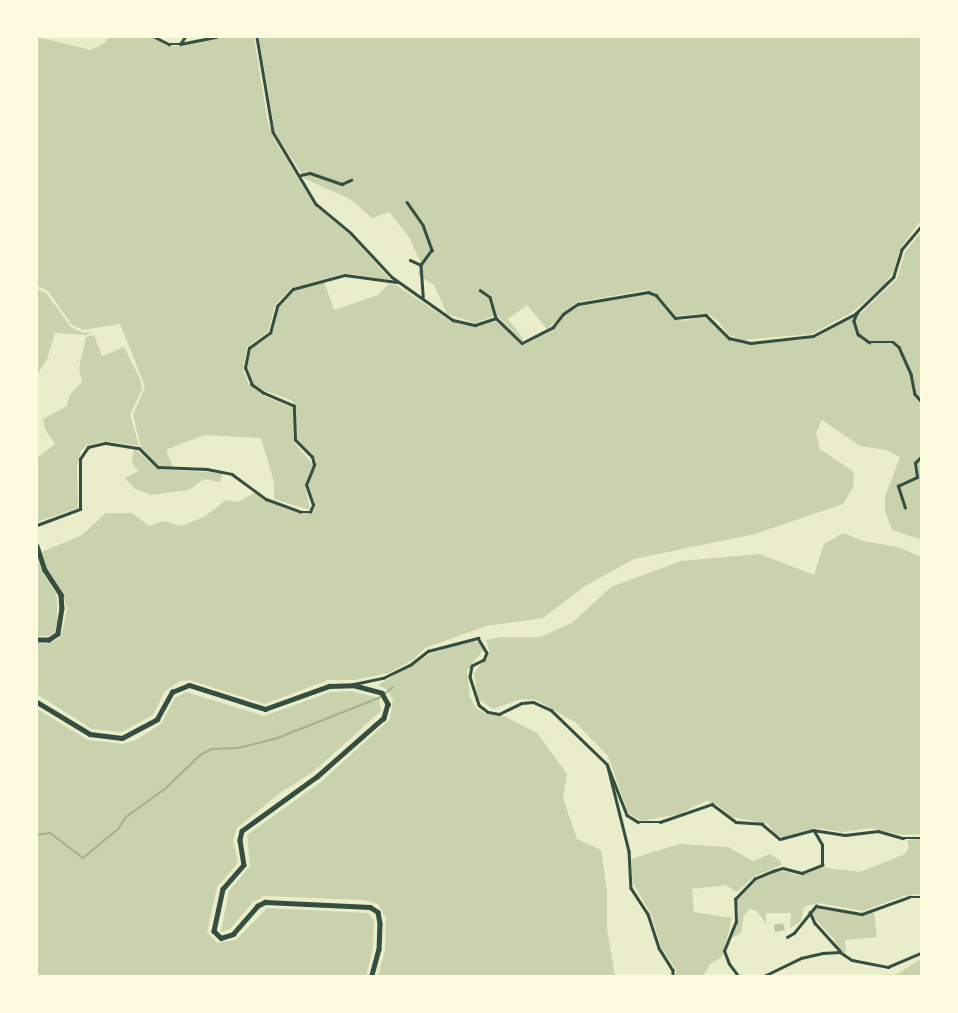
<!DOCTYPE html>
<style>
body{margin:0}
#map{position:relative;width:958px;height:1013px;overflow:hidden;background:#e9edc9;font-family:"PT Sans",sans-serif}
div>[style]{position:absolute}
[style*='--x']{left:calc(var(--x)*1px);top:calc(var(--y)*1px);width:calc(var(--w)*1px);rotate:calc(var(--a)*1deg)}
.green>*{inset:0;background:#cad2ad}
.stream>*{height:2px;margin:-1px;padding:0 1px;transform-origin:1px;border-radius:1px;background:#a3b18a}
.building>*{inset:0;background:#bcc5a7}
.minor>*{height:2.5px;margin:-1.25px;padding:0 1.25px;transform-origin:1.25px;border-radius:1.25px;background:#344e41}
.primary>*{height:4.5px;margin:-2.25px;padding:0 2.25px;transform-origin:2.25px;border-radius:2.25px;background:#344e41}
span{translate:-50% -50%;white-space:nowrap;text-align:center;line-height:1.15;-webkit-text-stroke:6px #fefae0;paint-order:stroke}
.frame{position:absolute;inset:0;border:38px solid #fefae0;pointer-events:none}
</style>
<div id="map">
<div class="green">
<i style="clip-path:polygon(37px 37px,91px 50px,106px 42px,108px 37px,152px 37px,168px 46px,180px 46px,220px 37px,254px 37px,268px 123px,274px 139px,314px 205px,349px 234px,391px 280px,345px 273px,292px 288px,275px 305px,268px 332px,247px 347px,243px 369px,248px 383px,262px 395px,293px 408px,293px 441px,313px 465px,305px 485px,310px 510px,274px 499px,274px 482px,261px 438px,204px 435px,166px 450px,173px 467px,158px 466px,151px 460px,141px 447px,133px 415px,145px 386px,120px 324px,83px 330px,72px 325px,48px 291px,38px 286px)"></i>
<i style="clip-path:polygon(259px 37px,921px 37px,921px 220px,900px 249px,894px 270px,885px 284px,854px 311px,812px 334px,742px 340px,728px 334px,719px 322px,707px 313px,676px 316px,657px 294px,646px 290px,577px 302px,547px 329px,527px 305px,508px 319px,524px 340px,521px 340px,497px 315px,475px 323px,447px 314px,434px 285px,418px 275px,420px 261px,409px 237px,389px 212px,372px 218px,350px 199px,305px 179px,275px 132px)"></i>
<i style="clip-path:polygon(921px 232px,921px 536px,919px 539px,892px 530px,885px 511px,885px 497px,900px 457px,886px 450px,860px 446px,822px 420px,816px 433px,820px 449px,854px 472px,853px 487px,843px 504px,755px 534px,634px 559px,585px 586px,543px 618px,486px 626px,425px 648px,414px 659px,389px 673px,354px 680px,328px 680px,265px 704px,189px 680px,180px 681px,165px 691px,153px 715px,122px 732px,92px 729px,37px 694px,37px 643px,49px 644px,61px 637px,67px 609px,63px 594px,47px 569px,42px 552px,82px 535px,106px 513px,132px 513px,149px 526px,163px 521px,181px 526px,204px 517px,226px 500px,238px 502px,255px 493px,265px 501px,301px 514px,314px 511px,308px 485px,316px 465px,313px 456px,296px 439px,296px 405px,291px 400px,260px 389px,251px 381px,247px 368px,251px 349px,271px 334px,278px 307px,294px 291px,324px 281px,334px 310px,378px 295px,389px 284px,396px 285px,452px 322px,475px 327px,496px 321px,523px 345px,554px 328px,564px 315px,578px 305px,646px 293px,655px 296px,674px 319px,683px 321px,706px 316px,726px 336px,741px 343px,800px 340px,813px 337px,859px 315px,897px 279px,905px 252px)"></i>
<i style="clip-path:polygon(37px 289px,46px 293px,71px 327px,83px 333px,93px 332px,85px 335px,55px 333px,47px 359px,37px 375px)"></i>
<i style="clip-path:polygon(94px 335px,102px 356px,124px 347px,140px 379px,142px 389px,130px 415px,139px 446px,106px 441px,87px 445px,81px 451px,77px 467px,78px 508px,37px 522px,37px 458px,55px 444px,45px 429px,43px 419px,67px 406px,69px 396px,82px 382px,79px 368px,86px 337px)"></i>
<i style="clip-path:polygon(134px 448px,157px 469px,223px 473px,220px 482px,204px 479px,189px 490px,151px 495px,135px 489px,125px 478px,138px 471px,132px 463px)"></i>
<i style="clip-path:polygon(843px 533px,863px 541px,898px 547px,921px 557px,921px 834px,903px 835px,870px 828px,843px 832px,815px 828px,783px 837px,776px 835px,768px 824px,732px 817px,716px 804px,706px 801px,679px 814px,642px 821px,628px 813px,608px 756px,575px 722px,536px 700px,521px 699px,493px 709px,478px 699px,474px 673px,490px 653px,486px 640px,500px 637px,540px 637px,572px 623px,611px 587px,681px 561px,760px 554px,814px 575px,824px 544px)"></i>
<i style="clip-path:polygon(37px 556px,42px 571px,57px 596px,57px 623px,55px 632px,49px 636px,37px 636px)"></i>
<i style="clip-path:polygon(472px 640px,480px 644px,483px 650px,467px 671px,470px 697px,476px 708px,488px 715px,502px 715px,537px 733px,567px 774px,563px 798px,577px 839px,601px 850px,607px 891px,607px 929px,615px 976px,378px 976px,385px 950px,386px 918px,378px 904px,363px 900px,264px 896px,253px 902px,230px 929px,221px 932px,229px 891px,250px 866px,247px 835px,321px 782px,390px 719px,393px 700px,388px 690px,378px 685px,432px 653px)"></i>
<i style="clip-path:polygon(351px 691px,379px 698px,381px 711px,313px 772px,280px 793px,237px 828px,233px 840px,238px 863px,217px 887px,207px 932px,217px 943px,236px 940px,267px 908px,368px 913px,374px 920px,373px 948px,366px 976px,37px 976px,37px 709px,88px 740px,123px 744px,136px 740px,161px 724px,175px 698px,186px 692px,264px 716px,331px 692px)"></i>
<i style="clip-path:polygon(921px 839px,921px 894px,903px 896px,863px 911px,818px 903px,804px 907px,801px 921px,790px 928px,791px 913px,766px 913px,766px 924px,757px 911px,750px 909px,744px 915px,741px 933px,732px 938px,738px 919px,737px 900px,753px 882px,767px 874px,783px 871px,801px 876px,820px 867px,860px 872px,905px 854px,909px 848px,907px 840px)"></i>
<i style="clip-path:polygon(679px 844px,728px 847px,753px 861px,770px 854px,781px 861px,781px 865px,753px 877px,737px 892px,726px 885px,692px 889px,694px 912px,732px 918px,722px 957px,710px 964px,703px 976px,676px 976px,676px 970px,661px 947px,651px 914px,633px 883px,631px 859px)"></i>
<i style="clip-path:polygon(820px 907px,860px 915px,874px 912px,877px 937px,845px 940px,846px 955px,838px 950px,834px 939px,814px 918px,812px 911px)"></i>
<i style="clip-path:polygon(921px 959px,921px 976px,880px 976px,894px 976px)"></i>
</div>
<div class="stream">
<i style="--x:386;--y:693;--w:9;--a:-41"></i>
<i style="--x:37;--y:835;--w:13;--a:-9"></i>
<i style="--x:50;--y:833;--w:41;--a:37.1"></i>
<i style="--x:83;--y:858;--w:45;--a:-39.6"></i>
<i style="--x:118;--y:829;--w:14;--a:-56"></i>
<i style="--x:126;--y:817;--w:49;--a:-35.9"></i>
<i style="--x:166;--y:788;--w:47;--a:-44.1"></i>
<i style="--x:200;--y:755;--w:13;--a:-27"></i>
<i style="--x:212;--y:749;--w:26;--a:-2"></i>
<i style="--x:238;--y:748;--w:38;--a:-14"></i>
<i style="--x:275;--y:739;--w:114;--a:-21.6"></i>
</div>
<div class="building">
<i style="clip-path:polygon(783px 923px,785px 930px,775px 932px,774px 925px)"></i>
</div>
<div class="minor">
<i style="--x:155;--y:37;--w:16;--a:27"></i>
<i style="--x:169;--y:44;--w:11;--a:0"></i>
<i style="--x:180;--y:44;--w:37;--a:-11"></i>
<i style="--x:257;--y:37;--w:96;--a:80.4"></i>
<i style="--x:273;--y:132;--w:84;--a:59.2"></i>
<i style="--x:316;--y:204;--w:45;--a:39.6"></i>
<i style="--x:351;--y:233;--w:60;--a:47"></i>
<i style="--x:392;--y:277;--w:75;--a:35.2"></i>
<i style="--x:453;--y:320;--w:23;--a:13"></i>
<i style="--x:475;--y:325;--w:22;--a:-18"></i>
<i style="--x:496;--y:318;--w:36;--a:44"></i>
<i style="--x:522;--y:343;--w:35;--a:-27"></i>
<i style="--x:553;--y:327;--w:16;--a:-52"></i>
<i style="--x:563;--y:314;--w:18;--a:-34"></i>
<i style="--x:578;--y:304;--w:71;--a:-9.7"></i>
<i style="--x:648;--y:292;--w:9;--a:21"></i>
<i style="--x:656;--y:295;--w:30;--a:50"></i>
<i style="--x:675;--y:318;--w:31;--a:-6"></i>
<i style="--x:706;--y:315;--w:33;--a:45"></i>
<i style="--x:729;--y:338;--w:23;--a:13"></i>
<i style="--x:751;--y:343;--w:62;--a:-6.4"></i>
<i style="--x:813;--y:336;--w:50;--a:-27.6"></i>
<i style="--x:180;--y:44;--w:9;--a:-54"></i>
<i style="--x:301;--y:175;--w:9;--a:-13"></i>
<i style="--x:310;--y:173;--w:34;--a:19"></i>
<i style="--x:342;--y:184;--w:10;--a:-24"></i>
<i style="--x:407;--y:202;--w:28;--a:55"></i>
<i style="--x:423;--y:225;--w:27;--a:70"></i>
<i style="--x:432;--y:250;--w:19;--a:126"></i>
<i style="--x:421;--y:265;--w:32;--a:86"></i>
<i style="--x:921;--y:227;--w:30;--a:130"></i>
<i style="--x:902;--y:250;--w:28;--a:107"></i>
<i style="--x:894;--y:277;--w:52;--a:135.8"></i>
<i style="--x:857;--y:313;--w:9;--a:111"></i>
<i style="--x:854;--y:321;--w:14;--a:73"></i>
<i style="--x:858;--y:334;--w:14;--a:36"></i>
<i style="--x:869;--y:342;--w:24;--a:0"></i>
<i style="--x:893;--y:342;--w:8;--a:40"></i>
<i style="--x:899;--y:347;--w:30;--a:66"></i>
<i style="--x:911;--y:374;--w:20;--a:79"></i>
<i style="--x:915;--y:394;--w:9;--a:49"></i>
<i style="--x:410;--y:260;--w:12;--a:24"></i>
<i style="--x:480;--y:290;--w:12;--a:35"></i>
<i style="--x:490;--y:297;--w:22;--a:74"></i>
<i style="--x:905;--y:508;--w:23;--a:-108"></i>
<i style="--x:898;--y:486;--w:21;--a:-25"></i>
<i style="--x:917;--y:477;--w:14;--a:-98"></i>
<i style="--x:915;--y:463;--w:8;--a:-45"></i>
<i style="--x:37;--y:525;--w:46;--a:-20.4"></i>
<i style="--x:80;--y:509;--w:50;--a:-90"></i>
<i style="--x:80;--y:459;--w:14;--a:-56"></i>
<i style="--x:88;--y:447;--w:18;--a:-13"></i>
<i style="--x:106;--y:443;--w:33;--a:9"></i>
<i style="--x:139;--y:448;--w:27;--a:45"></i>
<i style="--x:158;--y:467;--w:49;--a:2.3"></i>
<i style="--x:207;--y:469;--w:25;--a:11"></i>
<i style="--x:232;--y:474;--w:42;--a:36.3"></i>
<i style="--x:266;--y:499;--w:37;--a:20"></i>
<i style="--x:301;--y:512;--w:9;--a:0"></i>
<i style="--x:310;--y:512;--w:8;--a:-67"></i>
<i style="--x:313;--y:505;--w:21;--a:-109"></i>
<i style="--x:306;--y:485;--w:22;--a:-68"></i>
<i style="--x:314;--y:465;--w:8;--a:-104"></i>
<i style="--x:312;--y:457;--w:24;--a:-135"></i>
<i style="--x:295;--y:440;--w:34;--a:-92"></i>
<i style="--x:294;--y:406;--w:34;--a:-157"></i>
<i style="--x:263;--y:393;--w:14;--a:-144"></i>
<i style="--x:252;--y:385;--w:18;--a:-112"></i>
<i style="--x:245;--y:368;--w:20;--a:-79"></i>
<i style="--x:249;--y:348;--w:26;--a:-36"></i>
<i style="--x:270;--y:333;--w:28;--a:-75"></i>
<i style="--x:277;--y:306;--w:23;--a:-47"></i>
<i style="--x:293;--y:289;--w:54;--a:-15.1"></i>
<i style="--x:345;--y:275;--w:52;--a:7.7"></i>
<i style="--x:354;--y:684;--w:30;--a:-12"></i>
<i style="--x:383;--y:678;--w:30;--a:-26"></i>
<i style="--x:410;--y:665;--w:23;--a:-38"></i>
<i style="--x:428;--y:651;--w:52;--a:-14.6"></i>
<i style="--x:478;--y:638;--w:17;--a:59"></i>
<i style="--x:487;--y:653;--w:8;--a:113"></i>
<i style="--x:484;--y:660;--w:13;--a:153"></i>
<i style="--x:472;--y:666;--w:11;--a:100"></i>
<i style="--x:470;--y:677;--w:29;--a:72"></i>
<i style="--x:479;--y:705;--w:11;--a:38"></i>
<i style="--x:488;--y:712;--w:11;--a:10"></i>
<i style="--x:499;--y:714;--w:25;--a:-26"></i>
<i style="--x:522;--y:703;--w:11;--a:-5"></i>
<i style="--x:533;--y:702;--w:20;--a:24"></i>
<i style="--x:551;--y:710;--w:78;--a:44"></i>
<i style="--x:607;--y:764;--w:55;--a:68.6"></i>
<i style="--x:627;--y:815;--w:13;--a:32"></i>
<i style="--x:638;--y:822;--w:22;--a:0"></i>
<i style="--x:660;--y:822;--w:55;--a:-19.1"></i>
<i style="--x:712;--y:804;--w:30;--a:37"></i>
<i style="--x:736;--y:822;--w:26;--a:4"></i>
<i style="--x:762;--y:824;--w:23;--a:40"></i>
<i style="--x:780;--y:839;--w:34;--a:-15"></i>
<i style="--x:813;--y:830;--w:32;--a:9"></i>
<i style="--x:845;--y:835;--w:33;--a:-7"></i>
<i style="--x:878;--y:831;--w:26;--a:16"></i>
<i style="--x:903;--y:838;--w:18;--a:0"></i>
<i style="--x:608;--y:767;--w:87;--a:76"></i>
<i style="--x:629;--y:851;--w:37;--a:87"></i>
<i style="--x:631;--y:888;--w:31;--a:57"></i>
<i style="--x:648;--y:914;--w:36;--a:72"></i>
<i style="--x:659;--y:948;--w:26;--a:58"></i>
<i style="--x:673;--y:970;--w:6;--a:90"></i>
<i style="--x:810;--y:912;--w:12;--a:66"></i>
<i style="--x:815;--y:923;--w:38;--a:48"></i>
<i style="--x:787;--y:937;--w:8;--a:-30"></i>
<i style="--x:794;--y:933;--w:35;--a:-51"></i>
<i style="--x:816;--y:906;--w:47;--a:9.9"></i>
<i style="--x:862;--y:914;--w:50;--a:-19.9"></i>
<i style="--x:909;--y:897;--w:12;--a:0"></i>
<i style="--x:738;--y:976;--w:15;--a:-127"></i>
<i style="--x:729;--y:964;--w:14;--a:-111"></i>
<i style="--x:724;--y:951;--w:31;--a:-68"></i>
<i style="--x:736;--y:922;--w:23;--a:-92"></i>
<i style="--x:735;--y:899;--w:28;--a:-46"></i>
<i style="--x:754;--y:879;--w:21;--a:-23"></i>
<i style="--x:773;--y:871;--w:10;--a:-17"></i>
<i style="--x:783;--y:868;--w:20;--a:15"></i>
<i style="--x:802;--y:873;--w:22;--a:-22"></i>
<i style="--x:822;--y:865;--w:20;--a:-90"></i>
<i style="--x:822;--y:845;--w:16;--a:-120"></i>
<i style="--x:764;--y:976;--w:41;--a:-25.9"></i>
<i style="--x:801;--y:958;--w:23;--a:-13"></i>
<i style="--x:823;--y:953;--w:17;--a:-3"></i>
<i style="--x:840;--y:952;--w:14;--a:34"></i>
<i style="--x:852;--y:960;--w:37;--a:11"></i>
<i style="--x:888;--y:967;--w:36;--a:-23"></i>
</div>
<div class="primary">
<i style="--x:37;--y:546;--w:25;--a:72"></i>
<i style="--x:45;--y:570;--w:30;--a:57"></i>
<i style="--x:61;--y:595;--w:13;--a:86"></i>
<i style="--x:62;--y:608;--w:26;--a:99"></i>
<i style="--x:58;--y:634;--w:11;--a:146"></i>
<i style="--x:49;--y:640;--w:12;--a:180"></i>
<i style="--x:37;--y:702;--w:62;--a:31.1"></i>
<i style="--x:90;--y:734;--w:32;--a:7"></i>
<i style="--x:122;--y:738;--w:40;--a:-28"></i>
<i style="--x:157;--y:719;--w:31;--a:-61"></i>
<i style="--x:172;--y:692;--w:18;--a:-22"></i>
<i style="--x:189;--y:685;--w:80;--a:17.5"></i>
<i style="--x:265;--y:709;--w:68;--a:-19.8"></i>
<i style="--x:329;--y:686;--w:24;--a:-2"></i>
<i style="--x:353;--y:685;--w:30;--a:15"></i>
<i style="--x:382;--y:693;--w:13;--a:61"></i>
<i style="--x:388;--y:704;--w:15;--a:106"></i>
<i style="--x:384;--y:718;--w:89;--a:138.6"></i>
<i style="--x:317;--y:777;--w:92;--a:144.2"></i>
<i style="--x:242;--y:831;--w:9;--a:103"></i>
<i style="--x:240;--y:840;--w:25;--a:81"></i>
<i style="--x:244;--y:865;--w:32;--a:131"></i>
<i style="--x:223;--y:889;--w:43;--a:102.1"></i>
<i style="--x:214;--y:931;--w:10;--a:45"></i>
<i style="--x:221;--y:938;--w:13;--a:-18"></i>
<i style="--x:233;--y:934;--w:37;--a:-49"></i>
<i style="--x:257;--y:906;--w:9;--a:-27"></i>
<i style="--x:265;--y:902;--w:105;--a:2.7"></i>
<i style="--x:370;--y:907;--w:9;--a:32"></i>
<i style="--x:378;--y:912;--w:11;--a:80"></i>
<i style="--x:380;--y:923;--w:26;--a:92"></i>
<i style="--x:379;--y:949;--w:28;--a:105"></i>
</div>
<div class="frame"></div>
</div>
